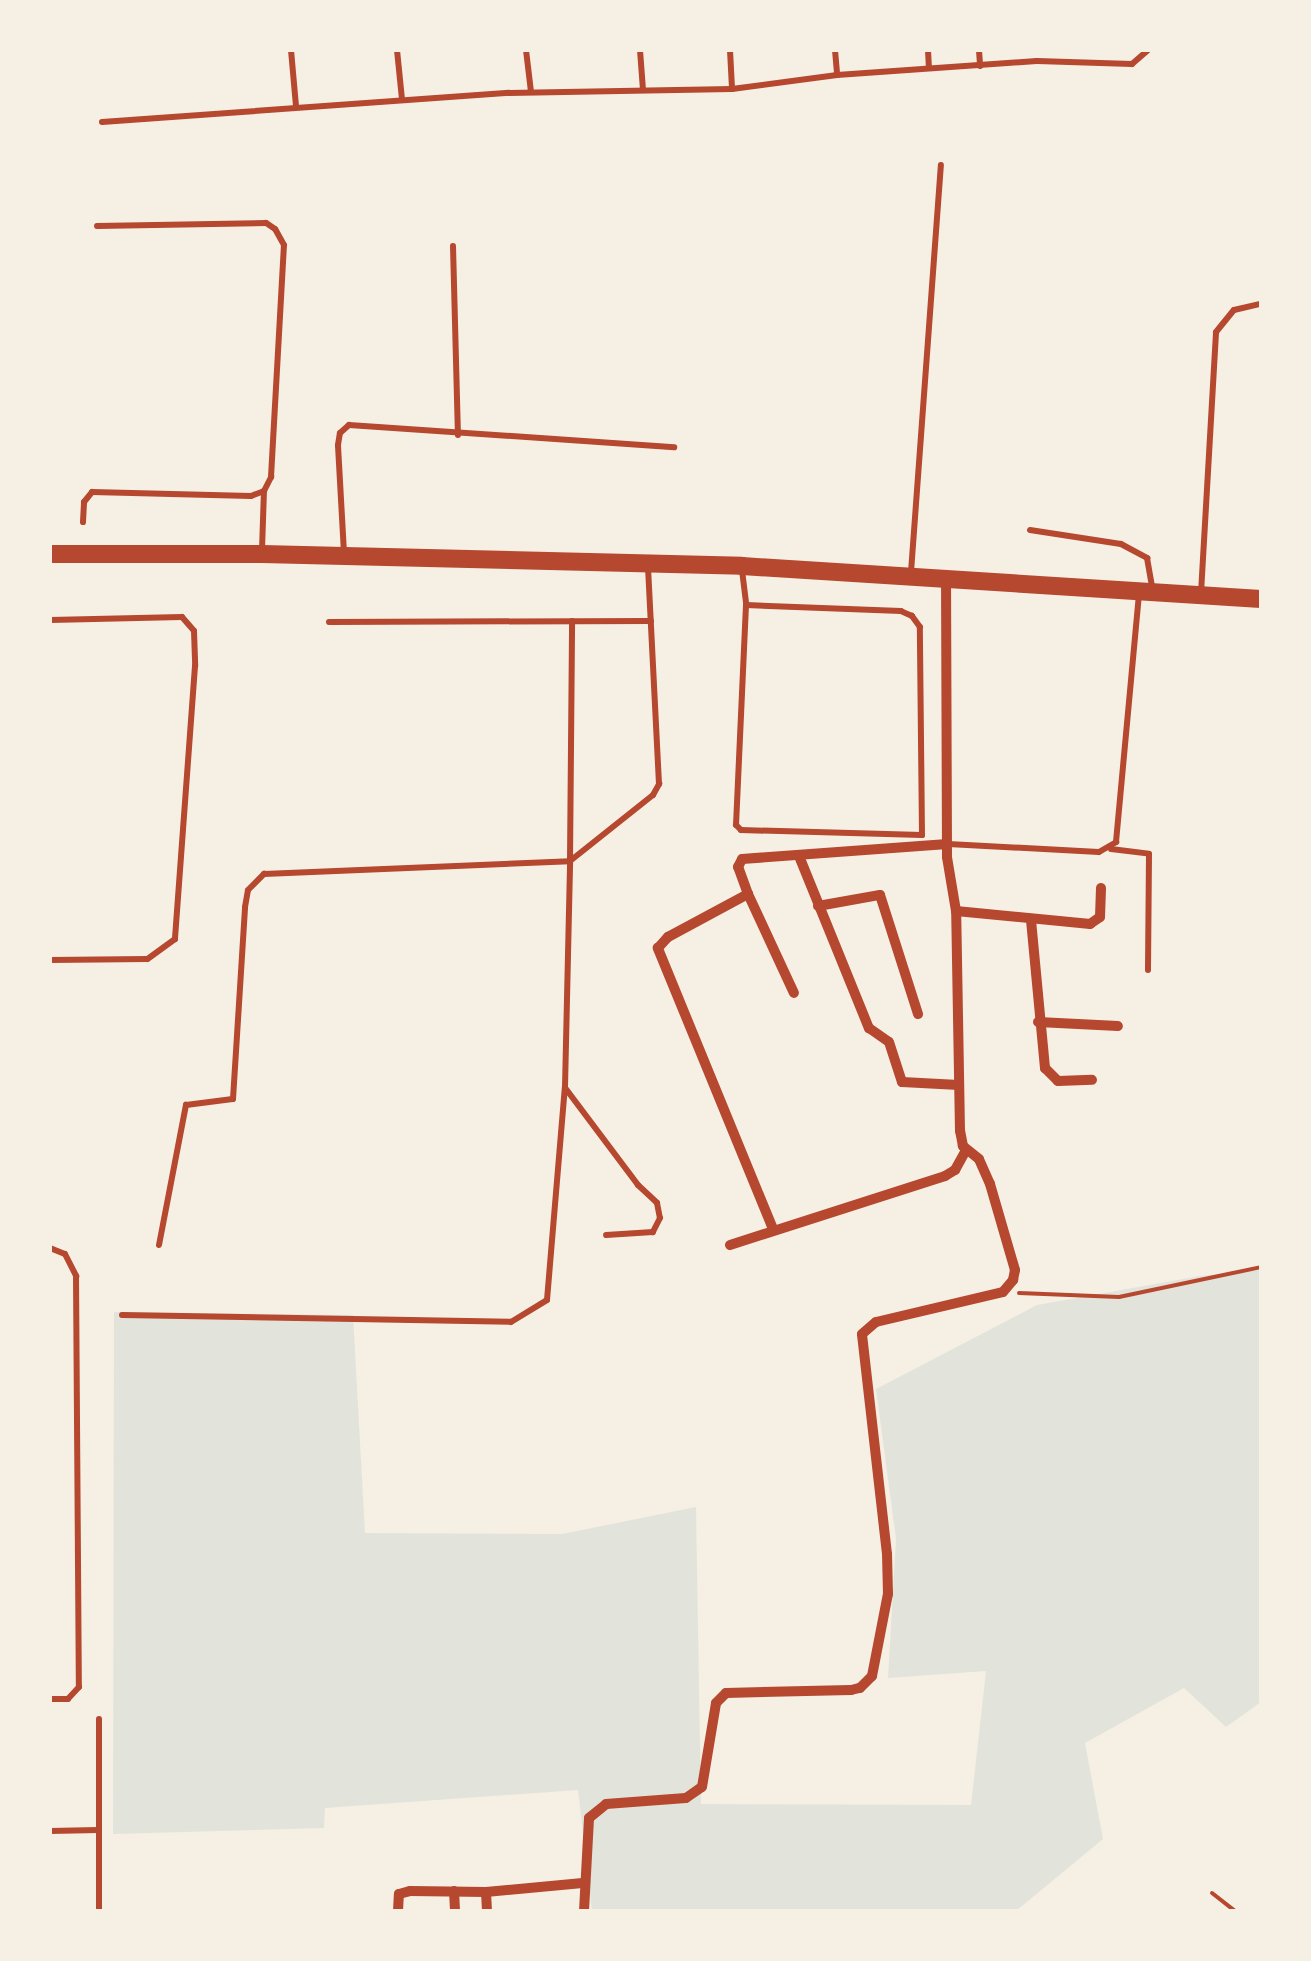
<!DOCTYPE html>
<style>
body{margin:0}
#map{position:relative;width:1311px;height:1961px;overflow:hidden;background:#f6efe4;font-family:"Open Sans",sans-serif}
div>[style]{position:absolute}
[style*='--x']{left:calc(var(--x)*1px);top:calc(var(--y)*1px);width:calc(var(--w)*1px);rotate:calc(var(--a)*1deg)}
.green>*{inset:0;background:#e2e4dc}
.path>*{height:4px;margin:-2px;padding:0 2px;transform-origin:2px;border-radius:2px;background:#b5482f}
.service>*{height:6px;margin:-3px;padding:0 3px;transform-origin:3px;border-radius:3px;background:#b5482f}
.minor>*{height:10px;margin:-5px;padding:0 5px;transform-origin:5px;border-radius:5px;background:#b5482f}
.secondary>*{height:18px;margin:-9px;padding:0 9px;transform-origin:9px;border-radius:9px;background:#b5482f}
span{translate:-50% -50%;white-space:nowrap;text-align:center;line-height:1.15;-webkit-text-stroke:8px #f6efe4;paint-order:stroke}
.frame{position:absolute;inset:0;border:52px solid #f6efe4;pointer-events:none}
</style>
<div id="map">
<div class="green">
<i style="clip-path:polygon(1261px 1270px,1261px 1702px,1226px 1727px,1184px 1688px,1085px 1743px,1103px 1839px,1016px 1911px,592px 1911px,578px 1790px,325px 1808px,324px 1828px,113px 1834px,114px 1312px,353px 1315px,365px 1533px,562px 1534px,696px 1507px,701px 1804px,971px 1805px,986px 1671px,888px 1678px,896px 1539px,876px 1389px,1037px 1305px,1200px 1276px)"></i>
</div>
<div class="path">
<i style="--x:1019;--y:1293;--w:100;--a:2.3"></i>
<i style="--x:1119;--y:1297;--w:145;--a:-11.9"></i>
<i style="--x:1212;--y:1893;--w:29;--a:38"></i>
</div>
<div class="service">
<i style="--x:291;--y:50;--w:56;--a:84.9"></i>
<i style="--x:397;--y:50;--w:49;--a:84.2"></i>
<i style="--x:526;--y:50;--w:42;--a:83.2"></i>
<i style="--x:640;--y:50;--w:40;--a:85.7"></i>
<i style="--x:730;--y:50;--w:39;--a:87"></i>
<i style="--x:835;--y:50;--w:25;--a:85"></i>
<i style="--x:928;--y:50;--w:18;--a:87"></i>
<i style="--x:979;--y:50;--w:16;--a:86"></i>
<i style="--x:102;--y:122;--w:408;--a:-4.1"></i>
<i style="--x:509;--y:93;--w:223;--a:-1"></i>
<i style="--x:732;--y:89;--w:106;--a:-7.6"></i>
<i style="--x:837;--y:75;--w:200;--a:-4"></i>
<i style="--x:1037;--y:61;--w:95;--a:1.8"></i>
<i style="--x:1132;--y:64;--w:21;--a:-41"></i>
<i style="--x:453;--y:246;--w:189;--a:88.5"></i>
<i style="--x:83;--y:522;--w:20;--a:-87"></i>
<i style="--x:84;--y:502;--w:13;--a:-51"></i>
<i style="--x:92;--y:492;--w:159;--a:1.4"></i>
<i style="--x:251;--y:496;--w:14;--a:-21"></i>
<i style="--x:264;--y:491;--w:16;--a:-63"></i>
<i style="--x:271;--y:477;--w:232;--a:-86.8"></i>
<i style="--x:284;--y:245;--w:18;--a:-119"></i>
<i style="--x:275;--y:229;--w:11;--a:-146"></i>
<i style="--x:266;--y:223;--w:169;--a:179"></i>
<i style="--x:1030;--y:530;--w:92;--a:8.7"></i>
<i style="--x:1121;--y:544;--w:30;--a:28"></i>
<i style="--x:1147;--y:558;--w:35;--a:80"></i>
<i style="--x:262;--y:550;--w:59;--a:-88.1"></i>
<i style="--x:344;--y:553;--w:108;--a:-93.2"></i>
<i style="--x:338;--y:445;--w:12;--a:-81"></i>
<i style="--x:340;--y:433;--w:12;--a:-42"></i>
<i style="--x:349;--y:425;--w:326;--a:3.9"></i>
<i style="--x:742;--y:570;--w:35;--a:83"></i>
<i style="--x:746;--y:605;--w:220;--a:92.6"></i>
<i style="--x:736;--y:825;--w:7;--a:45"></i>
<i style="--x:741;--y:830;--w:181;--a:1.6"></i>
<i style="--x:922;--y:835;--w:208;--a:-90.6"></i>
<i style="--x:920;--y:627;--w:14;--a:-126"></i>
<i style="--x:912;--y:616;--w:12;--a:-156"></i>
<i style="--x:901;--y:611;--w:155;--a:-177.8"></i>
<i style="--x:911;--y:572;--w:408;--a:-85.8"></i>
<i style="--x:1201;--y:593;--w:261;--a:-86.7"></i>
<i style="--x:1216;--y:332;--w:28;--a:-51"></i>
<i style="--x:1234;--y:310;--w:28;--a:-13"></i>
<i style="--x:50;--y:620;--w:132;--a:-1.3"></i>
<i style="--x:182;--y:617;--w:18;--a:49"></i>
<i style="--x:194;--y:631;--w:35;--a:88"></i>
<i style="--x:195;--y:666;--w:274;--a:94.2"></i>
<i style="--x:175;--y:939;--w:34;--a:144"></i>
<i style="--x:147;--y:959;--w:97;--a:179.4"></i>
<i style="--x:329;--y:622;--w:322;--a:-0.2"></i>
<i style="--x:948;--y:844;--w:151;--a:3"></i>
<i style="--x:1099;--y:852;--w:20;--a:-30"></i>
<i style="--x:1116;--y:842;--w:250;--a:-84.7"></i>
<i style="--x:1111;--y:849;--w:38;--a:7"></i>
<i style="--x:1149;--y:854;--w:116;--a:90.5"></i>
<i style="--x:566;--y:1089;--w:120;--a:53.1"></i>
<i style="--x:638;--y:1185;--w:26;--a:43"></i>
<i style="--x:657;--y:1203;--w:15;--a:79"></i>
<i style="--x:660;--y:1218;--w:16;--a:117"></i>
<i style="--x:653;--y:1232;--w:47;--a:176.3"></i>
<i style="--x:159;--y:1245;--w:143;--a:-79.1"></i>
<i style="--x:186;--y:1105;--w:47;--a:-7.3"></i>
<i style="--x:233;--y:1099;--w:192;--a:-86.4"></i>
<i style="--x:245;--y:907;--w:17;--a:-80"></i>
<i style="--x:248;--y:890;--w:23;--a:-45"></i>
<i style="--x:264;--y:874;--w:306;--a:-2.4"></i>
<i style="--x:570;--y:861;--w:240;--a:-89.5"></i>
<i style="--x:50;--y:1248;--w:16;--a:22"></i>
<i style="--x:65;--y:1254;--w:25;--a:63"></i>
<i style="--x:76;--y:1276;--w:411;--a:89.6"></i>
<i style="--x:79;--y:1687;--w:16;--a:133"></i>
<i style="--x:68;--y:1699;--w:18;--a:180"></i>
<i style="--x:122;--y:1315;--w:389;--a:1"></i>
<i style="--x:511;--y:1322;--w:42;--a:-31.4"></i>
<i style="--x:547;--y:1300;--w:214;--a:-85.2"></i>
<i style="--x:565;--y:1087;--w:226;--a:-88.7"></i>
<i style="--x:570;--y:861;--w:106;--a:-38.5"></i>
<i style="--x:653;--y:795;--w:13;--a:-61"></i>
<i style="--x:659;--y:784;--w:218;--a:-92.9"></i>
<i style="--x:99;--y:1719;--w:192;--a:90"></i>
<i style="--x:50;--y:1831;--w:48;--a:-1.2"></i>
</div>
<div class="minor">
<i style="--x:799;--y:856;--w:186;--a:67.9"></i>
<i style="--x:869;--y:1028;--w:24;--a:35"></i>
<i style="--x:889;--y:1042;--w:42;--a:72"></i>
<i style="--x:902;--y:1082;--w:57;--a:3"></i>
<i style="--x:748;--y:894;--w:109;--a:65.1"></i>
<i style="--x:818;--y:906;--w:63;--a:-10.1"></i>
<i style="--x:880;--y:895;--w:125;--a:72.3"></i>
<i style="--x:956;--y:911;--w:135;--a:5.5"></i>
<i style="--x:1090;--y:924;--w:12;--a:-35"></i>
<i style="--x:1100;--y:917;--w:29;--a:-88"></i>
<i style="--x:1031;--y:920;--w:149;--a:84.6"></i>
<i style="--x:1045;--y:1068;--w:18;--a:45"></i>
<i style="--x:1058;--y:1081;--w:34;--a:-2"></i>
<i style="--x:1038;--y:1022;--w:80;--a:2.9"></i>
<i style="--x:773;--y:1229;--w:304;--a:-112.3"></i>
<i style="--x:658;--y:948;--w:15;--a:-48"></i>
<i style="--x:668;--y:937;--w:91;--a:-28.3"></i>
<i style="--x:748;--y:894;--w:29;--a:-110"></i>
<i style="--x:738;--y:867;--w:9;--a:-63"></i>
<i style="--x:742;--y:859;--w:206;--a:-4.2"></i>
<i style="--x:730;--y:1245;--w:226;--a:-17.8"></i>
<i style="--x:945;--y:1176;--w:12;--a:-31"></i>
<i style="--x:955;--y:1170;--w:23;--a:-61"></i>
<i style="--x:454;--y:1891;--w:20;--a:87"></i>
<i style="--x:398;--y:1911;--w:17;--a:-87"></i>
<i style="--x:399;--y:1894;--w:11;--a:-15"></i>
<i style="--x:410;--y:1891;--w:76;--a:0.8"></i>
<i style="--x:487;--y:1911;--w:19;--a:-93"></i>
<i style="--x:486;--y:1892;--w:97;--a:-5.3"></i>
<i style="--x:584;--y:1911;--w:93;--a:-86.9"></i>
<i style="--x:589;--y:1818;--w:22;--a:-39"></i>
<i style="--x:606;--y:1804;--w:80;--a:-4.3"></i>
<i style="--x:686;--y:1798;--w:19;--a:-35"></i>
<i style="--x:702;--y:1787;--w:85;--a:-80.5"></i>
<i style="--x:716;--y:1703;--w:14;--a:-45"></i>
<i style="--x:726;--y:1693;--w:125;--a:-1.4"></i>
<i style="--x:851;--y:1690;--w:9;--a:-13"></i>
<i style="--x:860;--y:1688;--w:17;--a:-45"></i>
<i style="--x:872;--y:1676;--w:84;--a:-79"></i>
<i style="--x:888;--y:1594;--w:40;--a:-91.4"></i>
<i style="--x:887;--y:1554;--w:221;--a:-96.5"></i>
<i style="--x:862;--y:1334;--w:18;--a:-41"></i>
<i style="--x:876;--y:1322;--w:130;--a:-13.3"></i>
<i style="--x:1003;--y:1292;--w:16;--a:-50"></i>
<i style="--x:1013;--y:1280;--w:10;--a:-79"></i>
<i style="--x:1015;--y:1270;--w:90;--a:-106.2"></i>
<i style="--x:990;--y:1184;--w:27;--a:-114"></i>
<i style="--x:979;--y:1159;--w:21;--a:-141"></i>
<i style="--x:963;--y:1146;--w:15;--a:-101"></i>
<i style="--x:960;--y:1131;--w:220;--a:-91"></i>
<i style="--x:956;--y:911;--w:55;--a:-99.5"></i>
<i style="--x:947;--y:857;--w:279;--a:-90.2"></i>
</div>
<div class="secondary">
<i style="--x:50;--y:554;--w:212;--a:0"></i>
<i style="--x:262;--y:554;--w:480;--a:1.4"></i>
<i style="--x:742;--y:566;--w:520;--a:3.64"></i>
</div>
<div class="frame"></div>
</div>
